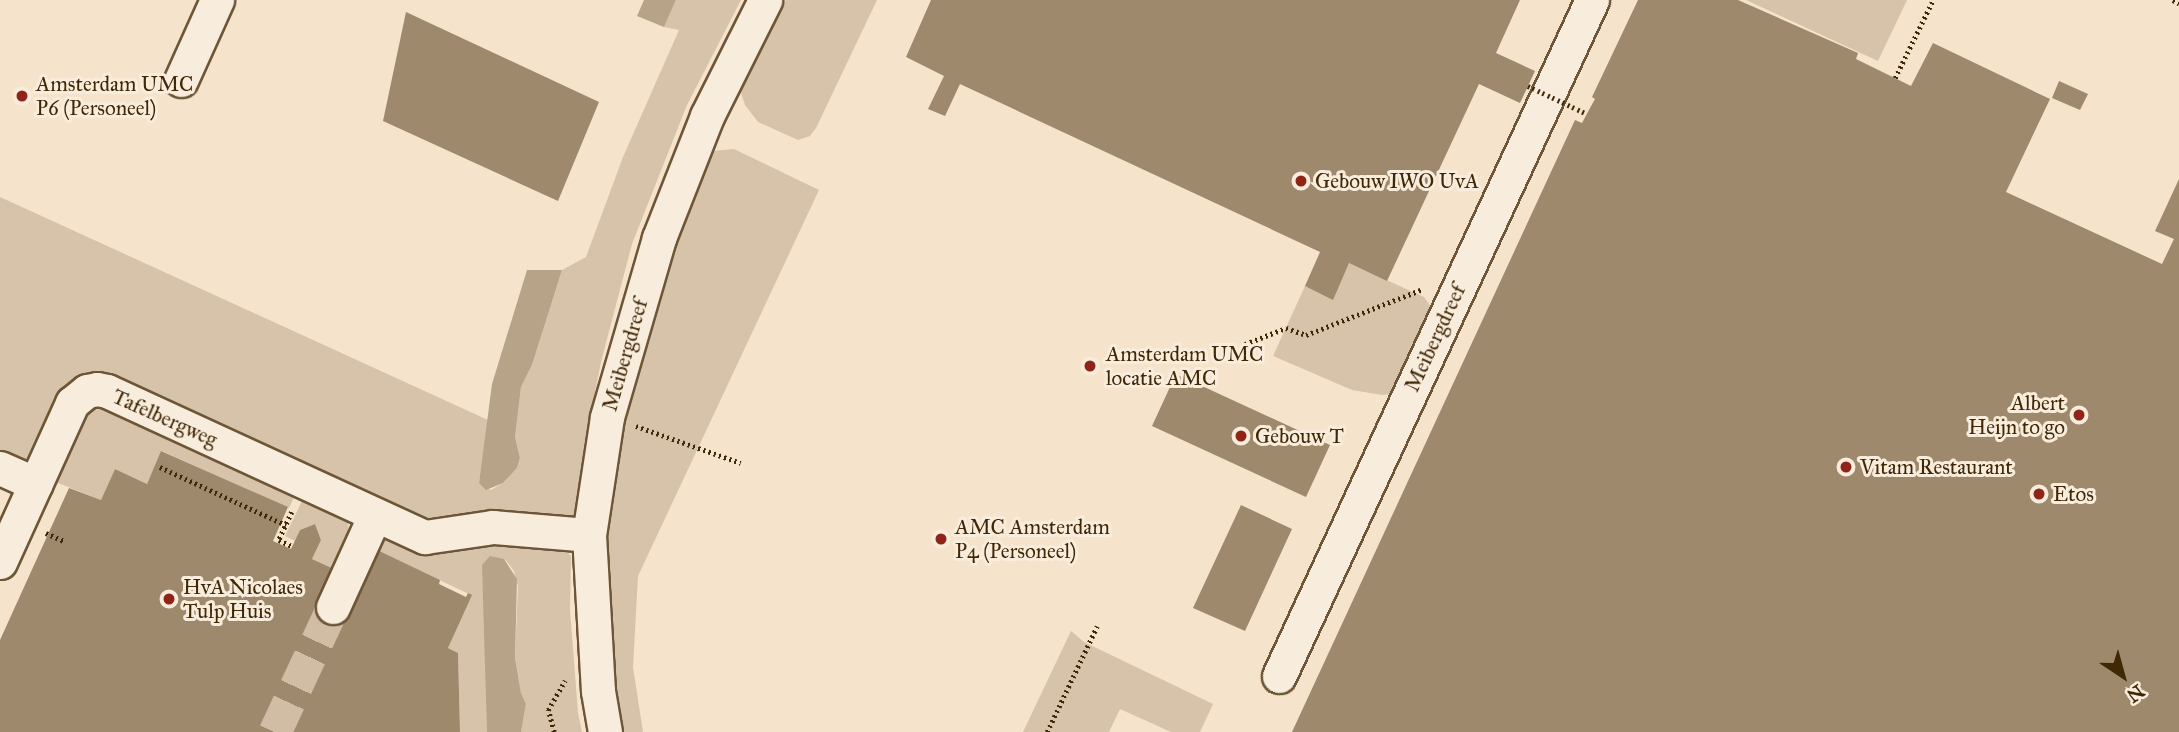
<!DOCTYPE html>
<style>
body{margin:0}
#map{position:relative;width:2179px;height:732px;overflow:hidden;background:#f5e3cb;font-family:"IM FELL Great Primer",serif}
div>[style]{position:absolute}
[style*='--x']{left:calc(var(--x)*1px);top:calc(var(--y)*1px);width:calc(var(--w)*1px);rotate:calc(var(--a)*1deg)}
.green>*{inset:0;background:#d6c3aa}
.water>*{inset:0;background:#b7a388}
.building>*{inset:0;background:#9e896c}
.minor-tunnel>*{height:33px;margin-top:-16.5px;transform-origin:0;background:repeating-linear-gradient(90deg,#d1bda4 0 33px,transparent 0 50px)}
.path>*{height:4.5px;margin-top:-2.25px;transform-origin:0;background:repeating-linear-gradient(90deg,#402706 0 2px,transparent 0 5.5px)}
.roads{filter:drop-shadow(2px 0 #6d5637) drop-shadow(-2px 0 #6d5637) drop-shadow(0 2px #6d5637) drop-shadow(0 -2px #6d5637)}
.minor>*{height:33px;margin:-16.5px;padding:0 16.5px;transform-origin:16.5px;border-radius:16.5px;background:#f8eddd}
.path-bridge>*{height:4.5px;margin-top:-2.25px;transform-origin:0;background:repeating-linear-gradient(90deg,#402706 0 2px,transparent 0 5.5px)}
.dots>*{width:19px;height:19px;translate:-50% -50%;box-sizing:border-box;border:4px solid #f8eddd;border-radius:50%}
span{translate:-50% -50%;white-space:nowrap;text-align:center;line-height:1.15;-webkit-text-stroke:6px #f8eddd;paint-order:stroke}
.poi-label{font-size:21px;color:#402706}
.left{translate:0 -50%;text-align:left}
.right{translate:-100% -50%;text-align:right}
.street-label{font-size:21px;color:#402706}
.north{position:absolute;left:2088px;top:641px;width:70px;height:70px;-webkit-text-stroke:5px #f8eddd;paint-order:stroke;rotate:144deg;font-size:19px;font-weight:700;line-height:28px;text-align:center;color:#402706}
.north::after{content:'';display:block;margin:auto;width:24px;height:32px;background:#402706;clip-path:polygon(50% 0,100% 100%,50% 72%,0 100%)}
</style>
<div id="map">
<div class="green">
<i style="clip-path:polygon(676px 0,741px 0,687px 105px,632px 244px,601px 362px,585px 442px,575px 517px,570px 522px,422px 521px,99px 372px,78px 374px,66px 385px,35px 453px,29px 458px,22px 460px,0 453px,0 197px,488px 420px,479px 483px,491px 490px,503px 483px,517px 468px,520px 458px,515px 437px,521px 387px,532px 365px,562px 270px,586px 257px,623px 157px,679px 30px,664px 27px)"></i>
<i style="clip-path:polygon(786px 0,877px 0,816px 128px,810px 136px,798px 140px,758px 122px,745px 105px,738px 83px)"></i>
<i style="clip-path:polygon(1746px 0,1907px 0,1878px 61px)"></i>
<i style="clip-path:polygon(734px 149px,819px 190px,638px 576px,633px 667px,643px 732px,618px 732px,611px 686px,606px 536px,615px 457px,671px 244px,713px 151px)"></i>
<i style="clip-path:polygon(1349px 263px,1424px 297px,1433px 310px,1398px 388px,1390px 394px,1382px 395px,1352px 390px,1273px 356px,1305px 286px)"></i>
<i style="clip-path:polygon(102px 406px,296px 493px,289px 508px,162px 451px,147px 484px,115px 469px,101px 500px,53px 481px,83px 415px,93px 408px)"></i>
<i style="clip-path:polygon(304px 497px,344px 517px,348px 522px,349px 537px,334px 569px,312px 559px,321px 540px,315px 524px,300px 530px,295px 541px,285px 536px)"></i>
<i style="clip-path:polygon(489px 536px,556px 540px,571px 556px,570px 609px,578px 713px,582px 732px,521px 732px,526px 704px,521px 693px,515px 658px,518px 586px,514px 571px,505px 559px,485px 591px,487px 732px,460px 732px,458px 653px,448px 648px,471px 595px,376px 550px,378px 542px,388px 538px)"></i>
<i style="clip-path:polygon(1071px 631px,1084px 642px,1213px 704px,1200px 732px,1171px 732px,1120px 709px,1109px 732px,1023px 732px)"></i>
</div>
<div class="water">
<i style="clip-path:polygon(644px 0,676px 0,664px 27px,637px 16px)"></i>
<i style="clip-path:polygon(527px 270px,562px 270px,532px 365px,521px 387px,515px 437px,520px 458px,517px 468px,503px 483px,486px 490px,479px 483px,492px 384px)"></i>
<i style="clip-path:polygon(490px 556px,504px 559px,517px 579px,515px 658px,521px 693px,526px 704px,521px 732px,487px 732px,482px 565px)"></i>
</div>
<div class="building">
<i style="clip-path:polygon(931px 0,1520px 0,1496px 53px,1535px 71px,1520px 103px,1479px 84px,1387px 281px,1349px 263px,1333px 300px,1305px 286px,1320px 252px,960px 84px,945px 116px,928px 109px,944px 76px,906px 57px)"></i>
<i style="clip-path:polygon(1638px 0,1738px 0,1858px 53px,1856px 59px,1911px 86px,1933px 43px,2050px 99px,2006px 192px,2162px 264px,2174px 239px,2155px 231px,2179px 179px,2179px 732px,1292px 732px,1575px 120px,1582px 123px,1590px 108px,1595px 99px,1592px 97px)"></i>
<i style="clip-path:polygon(406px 12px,599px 102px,558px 201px,383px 121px)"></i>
<i style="clip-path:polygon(2059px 81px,2088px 94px,2080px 110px,2052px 98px)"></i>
<i style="clip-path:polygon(1176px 374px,1330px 445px,1306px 497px,1152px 426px)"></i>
<i style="clip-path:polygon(161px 451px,288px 507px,273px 541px,291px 549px,300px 530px,315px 524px,321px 540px,312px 559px,334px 569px,375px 549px,440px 580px,439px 584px,466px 597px,468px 593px,472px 595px,448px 648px,458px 653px,460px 732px,0 732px,0 640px,69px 488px,101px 500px,115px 469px,147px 484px)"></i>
<i style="clip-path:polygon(1241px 505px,1292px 529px,1245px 631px,1193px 608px)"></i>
</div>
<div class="minor-tunnel">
<i style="--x:275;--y:732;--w:138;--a:-65.1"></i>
</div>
<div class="path">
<i style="--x:2173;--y:0;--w:7;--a:27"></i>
<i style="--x:1895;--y:78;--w:87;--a:-64"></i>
<i style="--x:1245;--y:344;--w:44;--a:-21.3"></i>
<i style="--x:1286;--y:328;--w:21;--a:19"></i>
<i style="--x:1306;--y:335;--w:126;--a:-21.5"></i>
<i style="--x:636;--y:426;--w:111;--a:19.4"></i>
<i style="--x:160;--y:467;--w:139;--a:24.7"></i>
<i style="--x:292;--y:512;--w:31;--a:115"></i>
<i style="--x:279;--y:540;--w:14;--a:25"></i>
<i style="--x:46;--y:533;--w:20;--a:24"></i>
<i style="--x:554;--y:732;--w:23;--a:-105"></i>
<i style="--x:548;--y:710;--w:34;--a:-60"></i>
<i style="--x:1047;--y:732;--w:117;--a:-64.7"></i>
</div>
<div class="roads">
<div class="minor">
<i style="--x:181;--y:80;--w:88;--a:-65.8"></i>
<i style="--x:0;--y:468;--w:39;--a:24"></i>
<i style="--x:0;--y:562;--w:175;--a:-65.6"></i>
<i style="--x:72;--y:403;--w:19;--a:-39"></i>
<i style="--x:87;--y:391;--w:10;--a:-11"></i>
<i style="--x:97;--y:389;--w:10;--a:11"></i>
<i style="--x:107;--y:391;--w:350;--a:24.7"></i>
<i style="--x:425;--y:537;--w:69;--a:-8.4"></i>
<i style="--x:493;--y:527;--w:96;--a:4.8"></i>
<i style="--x:333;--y:607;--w:101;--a:-65.5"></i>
<i style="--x:1279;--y:676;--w:745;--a:-65.16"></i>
<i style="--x:605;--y:732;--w:42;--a:-99.7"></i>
<i style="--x:598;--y:691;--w:156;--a:-93.3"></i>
<i style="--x:589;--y:535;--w:119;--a:-81.3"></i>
<i style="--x:607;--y:417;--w:186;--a:-73.8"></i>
<i style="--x:659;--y:238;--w:131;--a:-68.5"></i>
<i style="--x:707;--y:116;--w:130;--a:-63.4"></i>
</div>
</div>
<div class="path-bridge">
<i style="--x:1528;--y:86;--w:65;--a:25.4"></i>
</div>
<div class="dots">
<i style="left:22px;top:96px;background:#8f2418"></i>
<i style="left:1301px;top:181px;background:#8f2418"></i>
<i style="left:1090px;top:366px;background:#8f2418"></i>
<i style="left:2079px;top:415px;background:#8f2418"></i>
<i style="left:1241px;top:436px;background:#8f2418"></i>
<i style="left:1846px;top:467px;background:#8f2418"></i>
<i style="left:2039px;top:494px;background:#8f2418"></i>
<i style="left:941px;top:539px;background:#8f2418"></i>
<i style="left:169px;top:599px;background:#8f2418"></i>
</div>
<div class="poi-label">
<span class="left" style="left:36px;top:96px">Amsterdam UMC<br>P6 (Personeel)</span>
<span class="left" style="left:1315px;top:181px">Gebouw IWO UvA</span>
<span class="left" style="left:1106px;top:366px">Amsterdam UMC<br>locatie AMC</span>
<span class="right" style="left:2065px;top:415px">Albert<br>Heijn to go</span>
<span class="left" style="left:1255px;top:436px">Gebouw T</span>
<span class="left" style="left:1860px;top:467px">Vitam Restaurant</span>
<span class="left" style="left:2053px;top:494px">Etos</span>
<span class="left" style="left:955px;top:539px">AMC Amsterdam<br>P4 (Personeel)</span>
<span class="left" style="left:183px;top:599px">HvA Nicolaes<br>Tulp Huis</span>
</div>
<div class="street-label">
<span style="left:1435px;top:338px;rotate:-65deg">Meibergdreef</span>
<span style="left:625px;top:355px;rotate:-74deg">Meibergdreef</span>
<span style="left:165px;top:418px;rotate:24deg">Tafelbergweg</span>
</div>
<div class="north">N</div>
</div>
